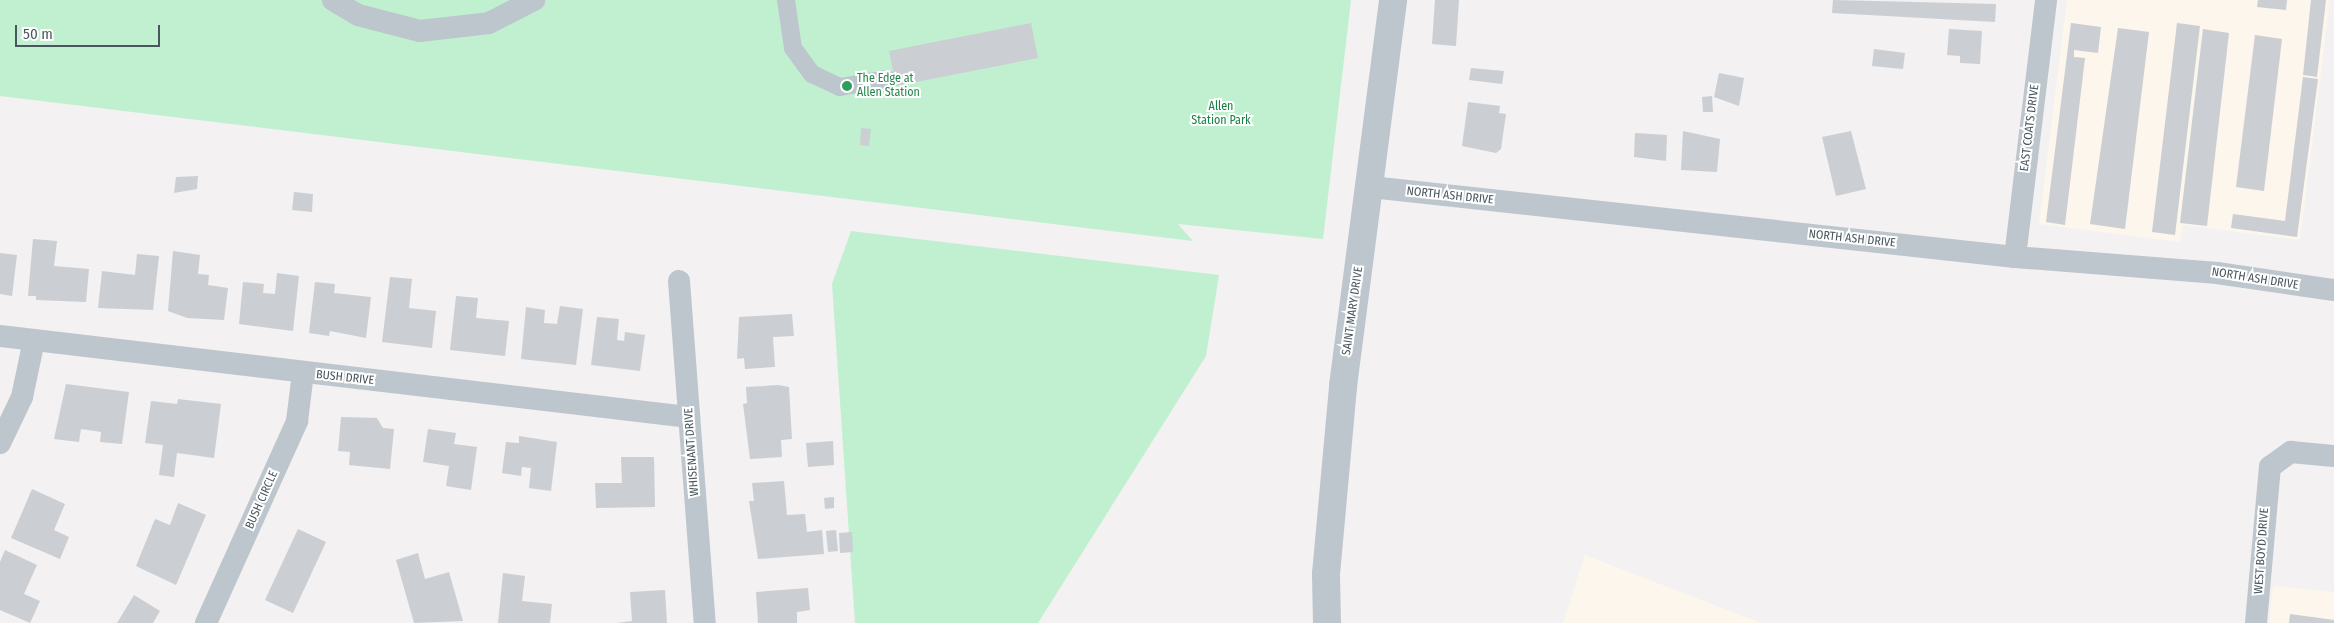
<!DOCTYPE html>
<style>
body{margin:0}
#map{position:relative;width:2334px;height:623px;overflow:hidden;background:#f3f1f1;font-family:"Fira Sans Condensed",sans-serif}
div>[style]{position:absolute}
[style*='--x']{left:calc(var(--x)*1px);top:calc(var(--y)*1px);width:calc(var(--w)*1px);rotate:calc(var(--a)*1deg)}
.commercial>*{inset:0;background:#fcf6ec}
.green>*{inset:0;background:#c1f0d0}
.building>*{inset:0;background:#cbced3}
.pedestrian>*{height:18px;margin:-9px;padding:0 9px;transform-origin:9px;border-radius:9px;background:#bdc6cd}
.minor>*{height:22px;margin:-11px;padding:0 11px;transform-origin:11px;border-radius:11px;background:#bdc6cd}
.tertiary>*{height:28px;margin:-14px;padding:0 14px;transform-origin:14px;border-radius:14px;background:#bdc6cd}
.dots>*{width:14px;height:14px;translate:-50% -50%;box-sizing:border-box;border:2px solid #fff;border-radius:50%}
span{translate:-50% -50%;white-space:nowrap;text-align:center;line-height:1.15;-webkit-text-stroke:4px #fff;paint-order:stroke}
.leisure-label{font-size:12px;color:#27864d}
.left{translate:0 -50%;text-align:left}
.park-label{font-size:12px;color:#188145}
.street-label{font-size:12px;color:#49565e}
.scale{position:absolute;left:15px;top:25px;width:145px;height:22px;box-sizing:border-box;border:2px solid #49565e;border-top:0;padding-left:6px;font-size:15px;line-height:18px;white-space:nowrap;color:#49565e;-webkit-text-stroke:4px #fff;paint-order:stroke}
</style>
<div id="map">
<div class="commercial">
<i style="clip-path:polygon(2067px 0,2330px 0,2300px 240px,2183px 225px,2180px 242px,2039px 224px)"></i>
<i style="clip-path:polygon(1585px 555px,1761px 623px,1563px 623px)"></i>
<i style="clip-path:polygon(2273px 586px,2334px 592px,2334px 623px,2269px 623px)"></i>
</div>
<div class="green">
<i style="clip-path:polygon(0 0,1351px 0,1323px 239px,1178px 224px,1193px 241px,0 96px)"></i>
<i style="clip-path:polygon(851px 231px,1219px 275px,1206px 356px,1038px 623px,855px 623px,832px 284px)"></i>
</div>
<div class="building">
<i style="clip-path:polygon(1435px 0,1459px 0,1456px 46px,1432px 44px)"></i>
<i style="clip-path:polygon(1833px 0,1996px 4px,1995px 22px,1832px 13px)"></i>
<i style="clip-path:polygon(2258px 0,2287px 0,2286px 10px,2257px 7px)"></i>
<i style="clip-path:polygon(2311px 0,2326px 0,2317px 77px,2303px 75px)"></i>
<i style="clip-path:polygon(1031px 23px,1038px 58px,896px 86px,889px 51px)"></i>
<i style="clip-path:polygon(2071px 23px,2101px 27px,2098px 53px,2074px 50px,2074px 57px,2085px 58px,2065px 225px,2046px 222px)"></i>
<i style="clip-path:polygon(2177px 23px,2200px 26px,2175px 235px,2152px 232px)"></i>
<i style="clip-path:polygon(2118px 28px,2149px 32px,2125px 229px,2090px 224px)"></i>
<i style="clip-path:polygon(1949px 29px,1982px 31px,1980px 64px,1960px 63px,1960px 56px,1947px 55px)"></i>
<i style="clip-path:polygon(2203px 29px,2229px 33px,2207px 226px,2180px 223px)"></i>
<i style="clip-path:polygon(2255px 35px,2282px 39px,2264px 191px,2236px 187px)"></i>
<i style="clip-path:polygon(1874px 49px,1905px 53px,1903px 69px,1872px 66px)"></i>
<i style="clip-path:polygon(1471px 68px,1504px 71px,1502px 84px,1469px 80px)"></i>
<i style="clip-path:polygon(1719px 73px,1744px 78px,1739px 106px,1714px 97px)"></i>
<i style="clip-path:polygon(2303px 77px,2318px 79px,2297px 237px,2231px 228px,2233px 214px,2285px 221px)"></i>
<i style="clip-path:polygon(1712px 96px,1713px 112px,1703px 112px,1702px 97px)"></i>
<i style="clip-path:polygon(1468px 102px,1500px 106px,1499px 113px,1506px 114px,1501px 149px,1496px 153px,1462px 146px)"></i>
<i style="clip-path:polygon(861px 128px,871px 129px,869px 146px,860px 145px)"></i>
<i style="clip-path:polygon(1683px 131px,1720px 139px,1717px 172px,1681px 170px)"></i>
<i style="clip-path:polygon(1851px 131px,1866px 189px,1836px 196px,1822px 137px)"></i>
<i style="clip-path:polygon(1635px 133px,1667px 135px,1666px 161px,1634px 157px)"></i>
<i style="clip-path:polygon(198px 176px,197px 189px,174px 193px,176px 177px)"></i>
<i style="clip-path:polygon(294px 192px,313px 194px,312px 212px,292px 210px)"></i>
<i style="clip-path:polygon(33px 239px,57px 241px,54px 266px,89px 269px,86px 302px,36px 300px,36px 296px,28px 296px)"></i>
<i style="clip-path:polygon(173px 251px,200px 255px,198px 274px,209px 275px,208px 285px,228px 288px,224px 320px,187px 318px,168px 311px)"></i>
<i style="clip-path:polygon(0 253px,17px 255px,12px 296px,0 294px)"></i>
<i style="clip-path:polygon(137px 254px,159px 256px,153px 310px,98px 308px,102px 271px,135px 275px)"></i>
<i style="clip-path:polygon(277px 273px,299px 276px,293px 331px,239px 324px,243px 282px,264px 284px,263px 293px,275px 294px)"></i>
<i style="clip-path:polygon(390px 277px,412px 279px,409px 308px,436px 311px,432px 348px,382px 342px)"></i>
<i style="clip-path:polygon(315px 282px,335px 284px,334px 293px,371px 297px,366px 338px,330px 331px,329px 336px,309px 333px)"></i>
<i style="clip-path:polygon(456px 296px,478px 298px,476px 318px,509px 321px,505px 356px,450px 350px)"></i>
<i style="clip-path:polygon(560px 306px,583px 309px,576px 365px,521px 359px,526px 307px,545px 310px,544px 323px,557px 324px)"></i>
<i style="clip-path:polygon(792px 314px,794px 336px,773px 337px,775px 367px,745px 369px,744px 358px,737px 359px,739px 317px)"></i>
<i style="clip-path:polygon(597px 317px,619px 319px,617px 340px,624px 341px,625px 332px,645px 335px,640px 371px,591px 365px)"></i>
<i style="clip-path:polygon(66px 384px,129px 392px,122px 444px,100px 442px,101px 432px,81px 429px,79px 442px,54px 439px)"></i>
<i style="clip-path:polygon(778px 385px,789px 387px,792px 439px,781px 440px,782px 457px,750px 459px,743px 404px,747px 403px,746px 387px)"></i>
<i style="clip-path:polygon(178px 399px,221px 404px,214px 458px,177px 453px,174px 477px,159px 475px,163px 445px,145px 443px,151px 401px,177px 404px)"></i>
<i style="clip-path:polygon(341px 417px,377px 418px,383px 428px,394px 429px,390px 469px,349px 465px,350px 452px,338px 451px)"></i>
<i style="clip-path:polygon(428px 429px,456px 433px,454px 444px,477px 447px,471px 490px,446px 486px,449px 466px,423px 462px)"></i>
<i style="clip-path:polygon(519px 436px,557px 442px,551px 491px,529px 488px,531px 468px,522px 467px,521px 476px,502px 473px,506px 442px,519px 443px)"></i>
<i style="clip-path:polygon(833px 441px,834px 465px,808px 467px,806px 443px)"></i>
<i style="clip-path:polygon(621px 457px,654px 457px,655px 507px,596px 508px,595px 483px,622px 483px)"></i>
<i style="clip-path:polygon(784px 481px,787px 515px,805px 514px,807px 532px,822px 530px,824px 554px,758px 559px,749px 501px,754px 501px,752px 483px)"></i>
<i style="clip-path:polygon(32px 489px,65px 504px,54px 530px,69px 537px,60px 559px,11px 538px)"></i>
<i style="clip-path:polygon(834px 497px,834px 508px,825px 509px,824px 498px)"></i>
<i style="clip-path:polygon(178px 503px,206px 515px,176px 585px,136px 566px,155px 519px,170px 525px)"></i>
<i style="clip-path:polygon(298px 529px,326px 542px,293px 613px,265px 600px)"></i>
<i style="clip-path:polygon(836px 530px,838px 551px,828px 552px,826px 531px)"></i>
<i style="clip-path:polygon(852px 532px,853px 552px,840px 553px,839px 533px)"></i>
<i style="clip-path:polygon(5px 550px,37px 565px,24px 594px,40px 601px,30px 623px,0 610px,0 562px)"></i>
<i style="clip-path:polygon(418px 553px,425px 579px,449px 572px,463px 621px,414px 623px,396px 560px)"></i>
<i style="clip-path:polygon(503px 573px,525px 576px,522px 601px,552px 604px,550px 623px,498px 623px)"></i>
<i style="clip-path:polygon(808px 588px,810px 610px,797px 612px,797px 623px,758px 623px,756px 592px)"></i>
<i style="clip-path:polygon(665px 590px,667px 623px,617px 623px,632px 621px,630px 592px)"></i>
<i style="clip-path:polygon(134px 595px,160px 611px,153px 623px,117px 623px)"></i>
<i style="clip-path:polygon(2290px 614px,2334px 620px,2334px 623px,2289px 623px)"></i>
</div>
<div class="pedestrian">
<i style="--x:786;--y:0;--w:49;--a:81.7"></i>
<i style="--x:793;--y:48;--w:32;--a:54"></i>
<i style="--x:812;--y:74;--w:31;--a:25"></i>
<i style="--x:840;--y:87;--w:48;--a:-9.7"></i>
</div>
<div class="minor">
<i style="--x:333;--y:0;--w:29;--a:31"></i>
<i style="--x:358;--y:15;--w:64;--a:14.5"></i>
<i style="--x:420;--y:31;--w:69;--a:-6.6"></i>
<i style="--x:489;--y:23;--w:51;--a:-27.1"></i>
<i style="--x:1371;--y:187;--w:648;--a:6.2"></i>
<i style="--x:2015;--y:257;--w:203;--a:4.5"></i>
<i style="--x:2217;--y:273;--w:118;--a:8.3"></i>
<i style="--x:2015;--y:257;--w:259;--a:-83.1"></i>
<i style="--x:679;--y:281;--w:343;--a:85.7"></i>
<i style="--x:0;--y:336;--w:694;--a:6.71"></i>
<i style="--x:0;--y:443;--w:51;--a:-64.4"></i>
<i style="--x:22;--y:397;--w:58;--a:-78.1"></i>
<i style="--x:206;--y:623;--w:222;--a:-65.7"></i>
<i style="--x:297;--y:421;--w:48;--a:-82.9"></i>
<i style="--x:2256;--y:623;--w:157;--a:-84.9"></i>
<i style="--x:2270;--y:467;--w:26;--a:-36"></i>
<i style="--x:2291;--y:452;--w:43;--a:5.3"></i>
</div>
<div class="tertiary">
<i style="--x:1327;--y:623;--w:49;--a:-91.2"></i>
<i style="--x:1326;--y:574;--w:189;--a:-84.8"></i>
<i style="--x:1343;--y:386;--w:389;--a:-82.6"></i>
</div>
<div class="dots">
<i style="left:847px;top:86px;background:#2e9e5b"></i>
</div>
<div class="leisure-label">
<span class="left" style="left:857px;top:86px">The Edge at<br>Allen Station</span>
</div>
<div class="park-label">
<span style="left:1221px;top:114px">Allen<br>Station Park</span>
</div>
<div class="street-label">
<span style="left:2030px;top:128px;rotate:-83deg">EAST COATS DRIVE</span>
<span style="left:1450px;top:196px;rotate:6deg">NORTH ASH DRIVE</span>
<span style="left:1852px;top:239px;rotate:6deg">NORTH ASH DRIVE</span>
<span style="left:2255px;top:279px;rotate:9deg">NORTH ASH DRIVE</span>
<span style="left:1353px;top:311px;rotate:-82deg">SAINT MARY DRIVE</span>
<span style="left:345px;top:378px;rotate:6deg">BUSH DRIVE</span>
<span style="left:692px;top:452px;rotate:-94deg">WHISENANT DRIVE</span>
<span style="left:262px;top:500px;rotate:-66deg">BUSH CIRCLE</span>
<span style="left:2262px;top:551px;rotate:-86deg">WEST BOYD DRIVE</span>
</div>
<div class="scale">50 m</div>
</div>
